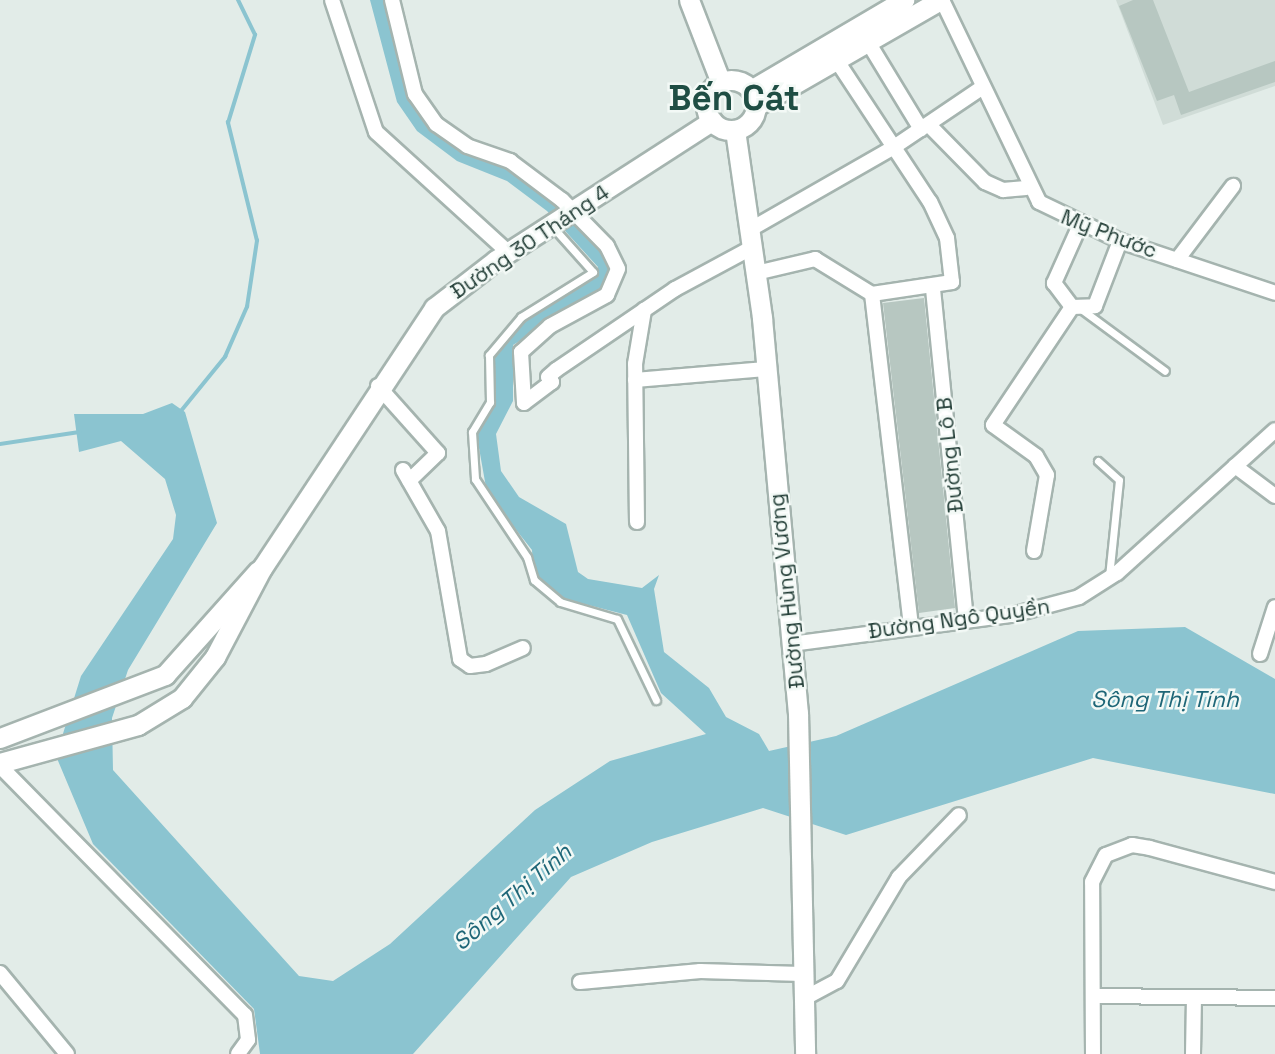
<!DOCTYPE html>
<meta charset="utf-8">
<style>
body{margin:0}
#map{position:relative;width:1275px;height:1054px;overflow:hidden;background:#e2ece8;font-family:"Space Grotesk",sans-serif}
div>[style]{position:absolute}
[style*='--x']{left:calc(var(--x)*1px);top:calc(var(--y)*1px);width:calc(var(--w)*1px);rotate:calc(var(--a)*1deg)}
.built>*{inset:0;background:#d0dcd7}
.water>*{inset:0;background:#8bc4d0}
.stream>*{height:3.5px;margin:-1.75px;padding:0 1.75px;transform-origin:1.75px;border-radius:1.75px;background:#8bc4d0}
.building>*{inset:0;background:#b7c7c1}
.roads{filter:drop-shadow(2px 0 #a5b4af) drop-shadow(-2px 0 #a5b4af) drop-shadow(0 2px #a5b4af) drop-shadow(0 -2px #a5b4af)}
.lane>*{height:7px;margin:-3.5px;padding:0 3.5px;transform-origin:3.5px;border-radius:3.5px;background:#fff}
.street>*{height:14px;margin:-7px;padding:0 7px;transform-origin:7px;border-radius:7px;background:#fff}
.secondary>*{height:19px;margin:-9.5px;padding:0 9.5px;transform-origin:9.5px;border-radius:9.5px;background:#fff}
.secondary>.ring{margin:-9.5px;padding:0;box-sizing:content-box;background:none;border:19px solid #fff;border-radius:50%}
span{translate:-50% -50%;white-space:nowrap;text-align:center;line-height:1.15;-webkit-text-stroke:5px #f3f9f6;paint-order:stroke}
.street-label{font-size:21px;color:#223d36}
.water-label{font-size:23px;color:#1e6677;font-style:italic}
.town-label{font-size:35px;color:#1f4e44;font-weight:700}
</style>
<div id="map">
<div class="built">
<i style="clip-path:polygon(1116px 0,1275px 0,1275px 86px,1163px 125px)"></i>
</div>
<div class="water">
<i style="clip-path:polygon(370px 0,388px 0,422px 111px,554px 198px,614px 265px,601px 292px,513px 345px,513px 401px,496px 434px,501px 471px,519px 497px,566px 524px,578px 572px,588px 579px,642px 588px,659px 575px,654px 589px,664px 652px,709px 688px,726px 717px,759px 734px,769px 751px,836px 736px,1078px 631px,1185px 627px,1275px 679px,1275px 794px,1093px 758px,846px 835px,763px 808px,652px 842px,571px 877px,413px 1054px,260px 1054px,254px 1009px,93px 844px,56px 756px,81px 676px,173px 539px,176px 515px,165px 479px,121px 441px,79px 452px,74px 414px,143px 414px,172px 403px,185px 412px,217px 523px,128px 670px,112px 718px,113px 770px,299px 976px,333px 981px,390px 944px,535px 810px,610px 761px,706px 734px,661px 693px,627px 615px,565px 599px,545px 586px,533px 569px,532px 550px,487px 493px,476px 431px,495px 395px,491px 360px,522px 321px,597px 277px,598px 267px,547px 211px,507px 181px,457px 161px,417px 131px,397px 102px)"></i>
</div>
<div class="stream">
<i style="--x:181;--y:411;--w:70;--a:-50.8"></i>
<i style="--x:225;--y:357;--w:55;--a:-66.3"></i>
<i style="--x:247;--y:307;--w:67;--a:-81.4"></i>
<i style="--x:257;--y:241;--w:122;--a:-103.8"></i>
<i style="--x:228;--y:123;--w:92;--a:-72.9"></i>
<i style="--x:255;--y:35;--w:39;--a:-116"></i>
<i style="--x:0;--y:444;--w:80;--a:-8.6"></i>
</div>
<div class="building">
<i style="clip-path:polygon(1133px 0,1153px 0,1189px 92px,1275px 61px,1275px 82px,1181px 115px,1174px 95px,1157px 101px,1119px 6px)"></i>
<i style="clip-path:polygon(924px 298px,955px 608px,919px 613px,883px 303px)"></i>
</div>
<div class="roads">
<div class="lane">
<i style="--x:551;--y:225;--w:63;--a:48.2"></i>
<i style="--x:593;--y:272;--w:85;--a:148"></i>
<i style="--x:521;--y:317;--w:50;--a:130.1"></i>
<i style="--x:489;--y:355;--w:47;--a:88.8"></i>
<i style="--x:490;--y:402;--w:35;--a:121"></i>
<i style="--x:472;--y:432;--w:47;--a:86.3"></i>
<i style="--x:475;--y:479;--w:94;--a:56.3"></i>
<i style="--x:527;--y:557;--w:24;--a:73"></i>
<i style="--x:534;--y:580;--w:34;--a:40"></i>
<i style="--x:560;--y:602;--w:59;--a:16.6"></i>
<i style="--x:617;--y:619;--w:90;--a:64.3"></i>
<i style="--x:1081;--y:309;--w:104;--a:36.4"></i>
<i style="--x:1098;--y:461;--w:28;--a:42"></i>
<i style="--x:1119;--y:480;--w:98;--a:95.9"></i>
</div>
<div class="street">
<i style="--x:332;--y:0;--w:139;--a:71.6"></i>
<i style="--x:376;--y:132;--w:178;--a:42.3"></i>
<i style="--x:392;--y:0;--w:97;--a:76.3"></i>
<i style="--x:415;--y:94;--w:37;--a:55"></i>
<i style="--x:436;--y:124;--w:38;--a:35"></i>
<i style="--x:467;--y:146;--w:46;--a:19.2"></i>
<i style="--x:510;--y:161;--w:65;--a:36.9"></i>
<i style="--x:562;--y:200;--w:64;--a:45.6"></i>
<i style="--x:607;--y:246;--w:25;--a:64"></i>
<i style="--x:618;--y:269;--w:28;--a:113"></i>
<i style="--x:607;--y:295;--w:65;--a:151.5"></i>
<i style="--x:550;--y:326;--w:39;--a:138"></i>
<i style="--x:521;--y:352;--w:51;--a:86.6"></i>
<i style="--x:524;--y:403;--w:35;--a:-37"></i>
<i style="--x:552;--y:382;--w:6;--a:-129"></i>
<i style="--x:548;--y:377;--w:11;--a:-41"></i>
<i style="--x:556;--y:370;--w:144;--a:-34.2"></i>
<i style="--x:675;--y:289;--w:89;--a:-28.3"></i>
<i style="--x:942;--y:0;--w:224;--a:64.3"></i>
<i style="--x:1039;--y:202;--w:90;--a:25.7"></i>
<i style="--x:1120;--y:241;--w:163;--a:18.5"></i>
<i style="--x:868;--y:42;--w:102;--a:58.7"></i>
<i style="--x:929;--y:125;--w:80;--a:45.5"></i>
<i style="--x:985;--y:182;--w:20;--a:24"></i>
<i style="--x:1003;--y:190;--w:23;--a:-5"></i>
<i style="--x:1080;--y:225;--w:64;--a:114.1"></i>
<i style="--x:1054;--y:283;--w:30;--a:53"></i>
<i style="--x:1072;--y:307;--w:23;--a:-2"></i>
<i style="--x:1095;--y:306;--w:70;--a:-69"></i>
<i style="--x:751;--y:229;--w:165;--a:-29.8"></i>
<i style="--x:894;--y:147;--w:107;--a:-34"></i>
<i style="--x:1177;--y:260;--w:93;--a:-52.9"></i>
<i style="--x:756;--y:273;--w:61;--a:-13.3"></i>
<i style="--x:815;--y:259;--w:67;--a:31.6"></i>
<i style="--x:872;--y:294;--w:81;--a:-8.5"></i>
<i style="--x:952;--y:282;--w:44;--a:-96.5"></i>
<i style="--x:947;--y:238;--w:40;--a:-115"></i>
<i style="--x:930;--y:202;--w:169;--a:-123.4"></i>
<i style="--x:933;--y:289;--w:333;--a:84.3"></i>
<i style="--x:872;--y:294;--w:335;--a:83.3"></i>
<i style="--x:635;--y:380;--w:131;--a:-4.8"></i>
<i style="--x:378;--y:386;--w:90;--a:48.2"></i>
<i style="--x:438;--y:453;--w:40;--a:136"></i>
<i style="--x:1235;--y:466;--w:50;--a:36.9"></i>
<i style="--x:403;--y:470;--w:70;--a:60.2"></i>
<i style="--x:438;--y:531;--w:130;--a:80.2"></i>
<i style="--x:460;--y:659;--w:12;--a:35"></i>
<i style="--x:470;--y:666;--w:16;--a:-7"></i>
<i style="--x:486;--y:664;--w:40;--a:-23.4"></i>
<i style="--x:637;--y:522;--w:158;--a:-90.7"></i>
<i style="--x:635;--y:364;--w:55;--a:-80.5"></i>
<i style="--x:1034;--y:551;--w:77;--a:-80.3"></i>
<i style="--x:1047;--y:475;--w:22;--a:-120"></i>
<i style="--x:1036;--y:456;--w:53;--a:-144.2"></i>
<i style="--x:993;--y:425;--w:142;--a:-56.2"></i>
<i style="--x:791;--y:644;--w:223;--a:-7.5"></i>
<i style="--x:1012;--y:615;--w:69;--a:-15"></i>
<i style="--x:1079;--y:597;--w:45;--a:-32.3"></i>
<i style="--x:1117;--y:573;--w:213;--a:-42.1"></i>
<i style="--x:1260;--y:654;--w:49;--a:-72.3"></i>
<i style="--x:0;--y:766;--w:349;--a:45.5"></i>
<i style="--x:245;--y:1015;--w:25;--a:83"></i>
<i style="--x:248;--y:1040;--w:17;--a:126"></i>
<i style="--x:0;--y:973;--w:105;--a:50.4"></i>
<i style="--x:580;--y:982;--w:121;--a:-5.2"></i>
<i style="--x:700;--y:971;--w:102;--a:1.7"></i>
<i style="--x:1093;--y:996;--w:182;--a:0.6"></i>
<i style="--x:803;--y:999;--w:38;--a:-28"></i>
<i style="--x:837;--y:981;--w:121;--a:-59.2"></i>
<i style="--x:899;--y:877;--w:86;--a:-45.9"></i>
<i style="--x:1093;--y:1054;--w:172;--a:-90.3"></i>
<i style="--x:1092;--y:882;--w:30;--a:-63"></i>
<i style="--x:1106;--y:855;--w:28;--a:-21"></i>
<i style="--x:1132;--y:845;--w:18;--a:9"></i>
<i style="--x:1150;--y:848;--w:130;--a:15.2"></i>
<i style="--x:1193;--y:1054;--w:55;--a:-89"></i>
</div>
<div class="secondary">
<i style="--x:689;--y:0;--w:89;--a:68.9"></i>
<i class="ring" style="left:706px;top:80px;width:31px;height:31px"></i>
<i style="--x:751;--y:90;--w:178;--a:-30.5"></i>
<i style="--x:756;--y:106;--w:212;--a:-29.9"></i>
<i style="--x:735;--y:130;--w:190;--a:81.8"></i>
<i style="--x:762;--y:318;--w:397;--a:84.8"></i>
<i style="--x:798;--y:713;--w:341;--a:88.8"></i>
<i style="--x:0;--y:738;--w:177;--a:-20.9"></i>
<i style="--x:165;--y:675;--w:140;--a:-48.2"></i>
<i style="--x:0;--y:763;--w:143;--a:-15.4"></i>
<i style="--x:138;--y:725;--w:52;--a:-31.5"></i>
<i style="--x:182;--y:698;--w:53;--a:-51.2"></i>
<i style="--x:215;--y:657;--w:101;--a:-62.2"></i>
<i style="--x:262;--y:568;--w:312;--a:-56.5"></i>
<i style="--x:434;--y:308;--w:78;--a:-37.7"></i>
<i style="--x:496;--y:260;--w:257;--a:-32.8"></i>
</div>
</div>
<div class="street-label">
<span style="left:1109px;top:234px;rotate:21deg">Mỹ Phước</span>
<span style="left:530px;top:242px;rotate:-34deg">Đường 30 Tháng 4</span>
<span style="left:950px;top:455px;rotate:-96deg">Đường Lô B</span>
<span style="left:787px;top:591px;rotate:-96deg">Đường Hùng Vương</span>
<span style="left:959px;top:619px;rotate:-8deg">Đường Ngô Quyền</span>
</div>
<div class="water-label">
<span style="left:1165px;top:699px">Sông Thị Tính</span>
<span style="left:512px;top:897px;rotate:-41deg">Sông Thị Tính</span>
</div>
<div class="town-label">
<span style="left:734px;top:98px">Bến Cát</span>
</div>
</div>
